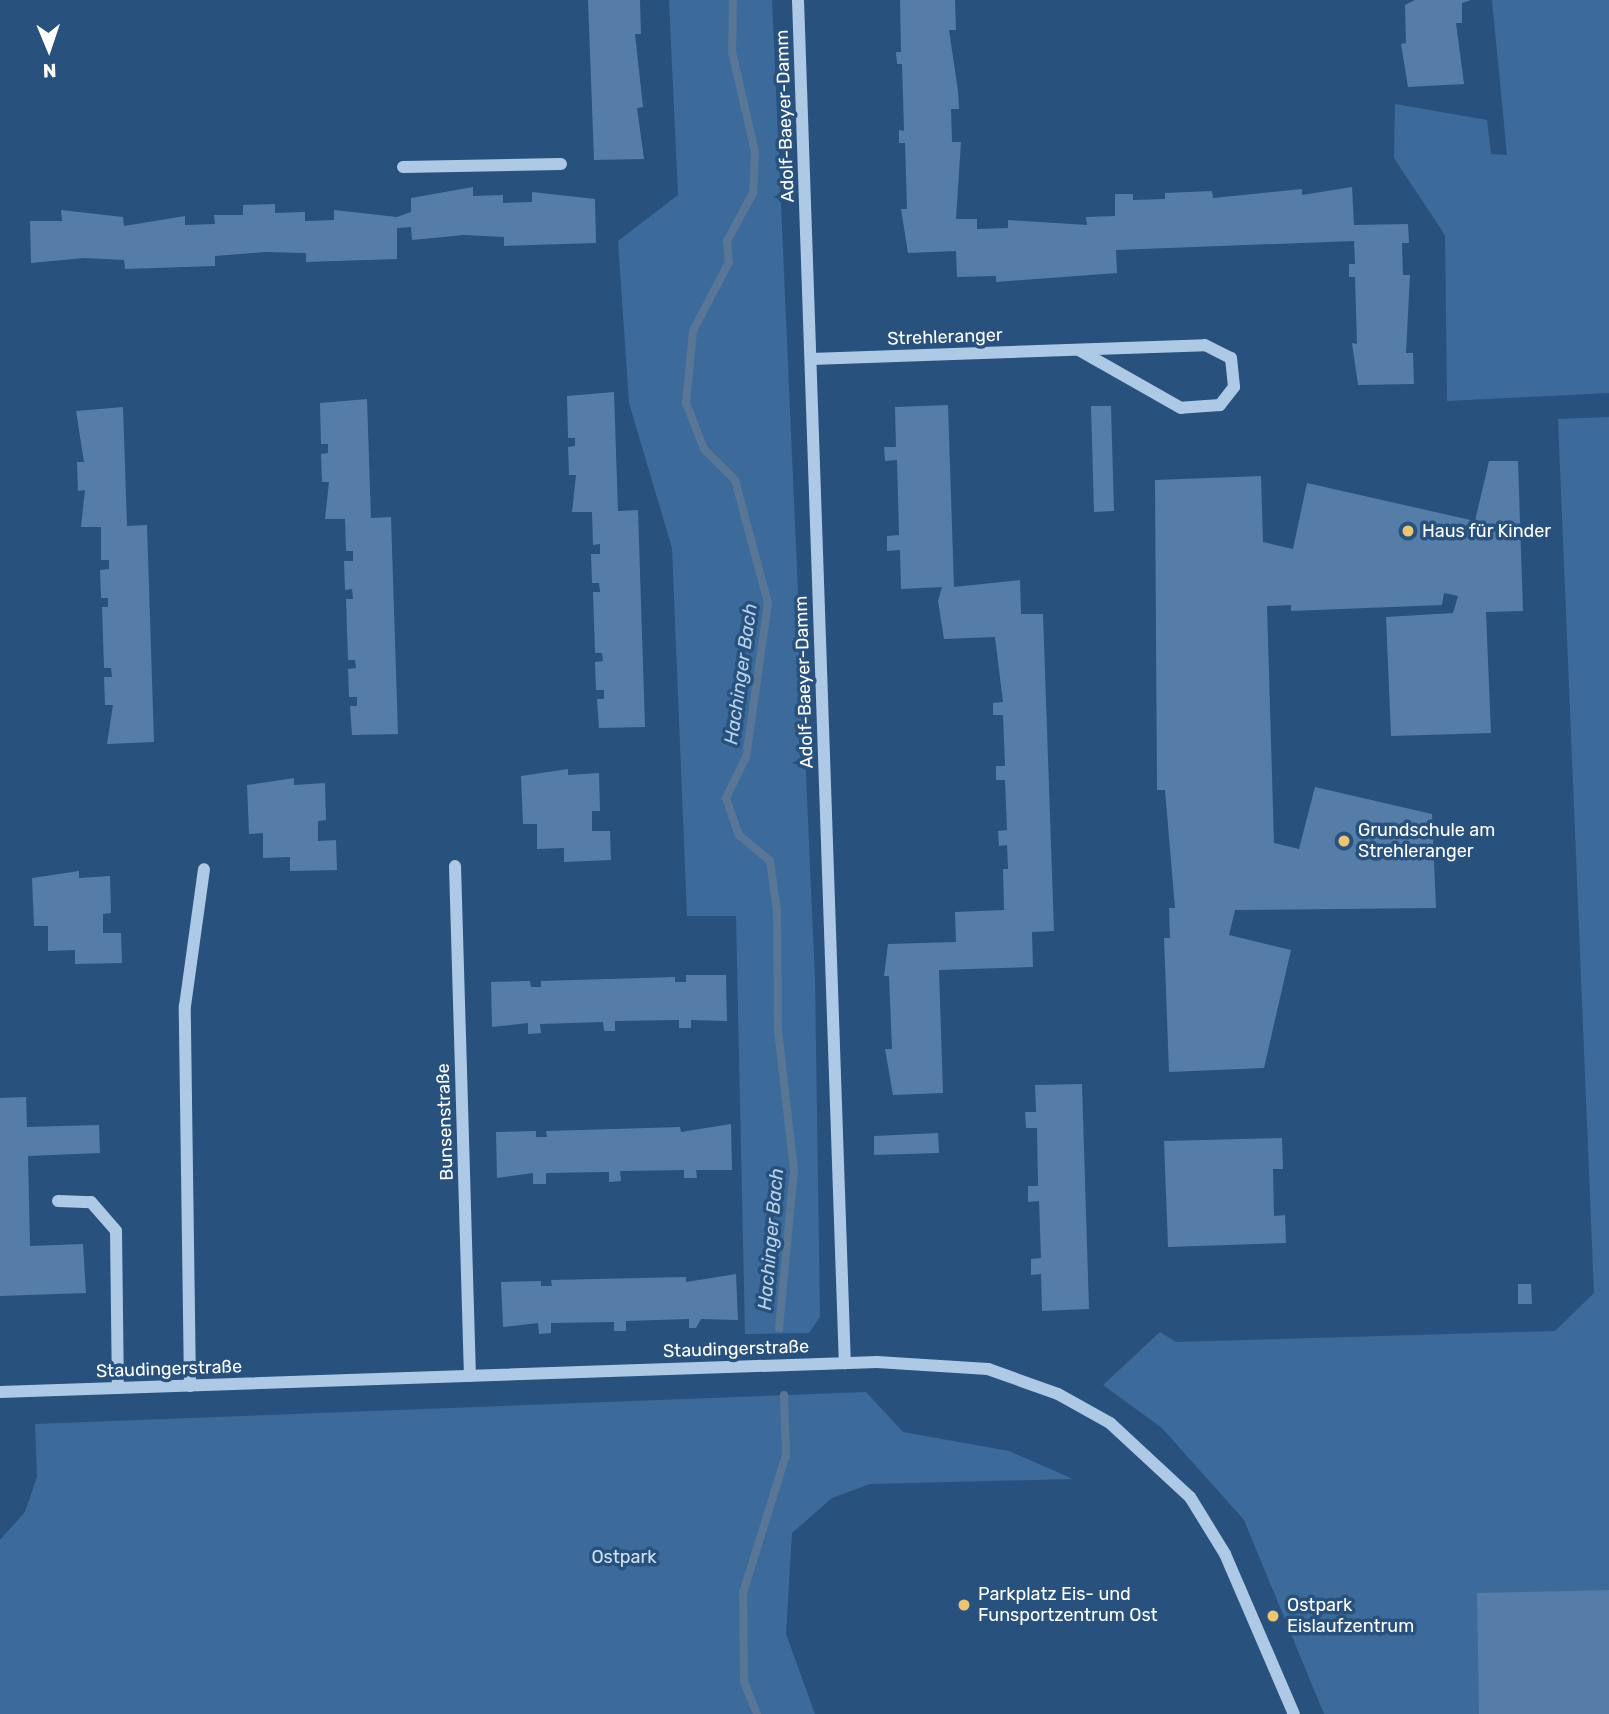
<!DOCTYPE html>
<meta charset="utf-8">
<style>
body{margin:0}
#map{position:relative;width:1609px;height:1714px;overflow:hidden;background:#28517e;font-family:Rubik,sans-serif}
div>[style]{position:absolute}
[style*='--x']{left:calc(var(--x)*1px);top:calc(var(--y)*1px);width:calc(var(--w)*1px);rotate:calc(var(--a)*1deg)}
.green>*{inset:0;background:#3c6b9b}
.stream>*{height:8px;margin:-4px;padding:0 4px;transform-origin:4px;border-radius:4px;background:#597696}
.building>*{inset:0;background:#557da8}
.minor>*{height:12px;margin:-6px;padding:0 6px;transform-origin:6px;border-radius:6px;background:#aec9e5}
.dots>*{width:19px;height:19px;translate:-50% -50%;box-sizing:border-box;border:4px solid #28517e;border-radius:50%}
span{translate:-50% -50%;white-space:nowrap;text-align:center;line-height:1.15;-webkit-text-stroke:7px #28517e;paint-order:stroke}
.street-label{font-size:18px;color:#fff}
.poi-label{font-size:18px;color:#fff}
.left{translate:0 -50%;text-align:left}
.park-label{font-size:18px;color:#d1e2f4}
.water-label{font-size:19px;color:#b9d3ec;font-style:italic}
.north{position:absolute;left:14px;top:14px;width:70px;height:70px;-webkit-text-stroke:5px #28517e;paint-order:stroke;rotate:178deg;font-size:19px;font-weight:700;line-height:28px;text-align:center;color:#fff}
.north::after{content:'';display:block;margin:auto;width:24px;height:32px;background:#fff;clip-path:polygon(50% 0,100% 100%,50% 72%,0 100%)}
</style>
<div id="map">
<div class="green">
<i style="clip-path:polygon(669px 0,772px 0,815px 980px,820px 1317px,809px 1333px,745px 1334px,736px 916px,687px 916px,672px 548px,629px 403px,618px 241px,678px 195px)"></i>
<i style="clip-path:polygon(1492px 0,1609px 0,1609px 393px,1447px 401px,1445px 235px,1394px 158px,1395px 104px,1487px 120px,1491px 154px,1507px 155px)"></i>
<i style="clip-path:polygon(1609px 417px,1609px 1714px,1324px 1714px,1244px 1520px,1162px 1428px,1103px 1385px,1160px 1332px,1176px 1342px,1555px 1331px,1594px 1293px,1558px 419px)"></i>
<i style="clip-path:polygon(866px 1392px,903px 1432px,1009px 1451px,1073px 1479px,870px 1484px,832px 1498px,792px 1533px,786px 1634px,815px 1714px,0 1714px,0 1540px,25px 1512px,37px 1477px,35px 1424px)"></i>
</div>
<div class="stream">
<i style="--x:733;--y:0;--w:52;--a:91.1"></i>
<i style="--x:732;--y:52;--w:103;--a:77"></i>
<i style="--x:755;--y:152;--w:41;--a:92.8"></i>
<i style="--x:753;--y:193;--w:55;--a:118.4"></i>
<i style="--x:727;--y:241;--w:21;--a:85"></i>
<i style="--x:729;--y:262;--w:78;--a:117.6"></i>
<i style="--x:693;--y:331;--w:72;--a:95.6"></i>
<i style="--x:686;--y:403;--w:49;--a:68.6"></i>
<i style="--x:704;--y:449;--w:44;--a:45"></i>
<i style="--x:735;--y:480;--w:127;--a:75"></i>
<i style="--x:768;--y:603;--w:156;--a:98.1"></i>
<i style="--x:746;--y:757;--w:46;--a:116"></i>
<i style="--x:726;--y:798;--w:39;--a:71"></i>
<i style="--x:739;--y:835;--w:40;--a:40"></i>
<i style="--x:770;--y:861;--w:49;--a:81.9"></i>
<i style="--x:777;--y:910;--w:120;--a:89.5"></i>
<i style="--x:778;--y:1030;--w:141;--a:83.5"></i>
<i style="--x:794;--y:1170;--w:159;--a:95.4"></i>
<i style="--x:757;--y:1714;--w:35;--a:-112"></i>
<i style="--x:744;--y:1682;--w:89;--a:-90.6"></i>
<i style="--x:743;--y:1593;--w:145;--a:-72.7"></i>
<i style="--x:786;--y:1455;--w:60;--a:-91.9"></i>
</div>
<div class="building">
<i style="clip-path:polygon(588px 0,640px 0,641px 34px,635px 34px,643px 107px,637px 108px,644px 159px,594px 160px)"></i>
<i style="clip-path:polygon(900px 0,955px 0,956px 30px,949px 30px,958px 91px,959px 109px,951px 109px,952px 142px,961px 142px,956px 219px,977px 219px,977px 229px,1008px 228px,1008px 220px,1087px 225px,1086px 217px,1115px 216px,1115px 194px,1133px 194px,1133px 200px,1165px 199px,1165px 193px,1212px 191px,1213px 198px,1302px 189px,1302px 195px,1352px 187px,1354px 225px,1408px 224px,1409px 243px,1402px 243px,1403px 275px,1410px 275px,1406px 353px,1413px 353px,1414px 384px,1358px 385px,1352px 343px,1357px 344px,1355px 277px,1349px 277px,1349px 264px,1355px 264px,1354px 241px,1116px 250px,1117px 273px,996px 282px,996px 276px,957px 277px,956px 251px,908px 253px,901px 209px,907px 209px,905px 143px,899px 143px,899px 130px,904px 131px,902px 64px,897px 64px,896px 52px,901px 52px)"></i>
<i style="clip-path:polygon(1415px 0,1471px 0,1462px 3px,1462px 23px,1456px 23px,1464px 84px,1408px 87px,1401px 44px,1406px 43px,1405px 5px)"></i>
<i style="clip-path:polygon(473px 187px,473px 196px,503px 195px,503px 203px,532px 202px,532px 192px,595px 199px,596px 243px,504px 246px,504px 237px,464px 235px,412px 240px,411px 227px,397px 228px,397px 259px,306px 262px,306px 253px,266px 252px,215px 256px,215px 266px,125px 269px,124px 260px,84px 258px,31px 263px,30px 221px,62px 221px,61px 210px,123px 217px,124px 226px,185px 216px,185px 225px,215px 224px,214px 215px,243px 215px,243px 205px,275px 204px,275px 213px,305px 212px,305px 221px,334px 220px,334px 210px,397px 217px,411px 212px,411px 198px)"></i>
<i style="clip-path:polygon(614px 392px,618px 511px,638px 510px,645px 727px,599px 728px,597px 699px,604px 699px,604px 690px,596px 690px,595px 662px,603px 661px,602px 653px,595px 653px,593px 592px,600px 592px,599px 583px,592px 583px,591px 554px,600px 554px,600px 544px,593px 545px,592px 512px,572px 512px,576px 475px,569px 475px,568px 447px,575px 446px,575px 438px,568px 438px,567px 396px)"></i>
<i style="clip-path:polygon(367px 399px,371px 518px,391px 517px,398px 734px,352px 735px,350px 706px,357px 706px,357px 697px,349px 697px,348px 669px,356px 668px,355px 660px,348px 660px,346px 599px,353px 599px,352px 589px,345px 590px,344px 561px,353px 561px,353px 551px,346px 551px,345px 519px,325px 519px,329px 482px,322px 482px,321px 454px,328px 453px,328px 444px,321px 444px,320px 403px)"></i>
<i style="clip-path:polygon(948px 405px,954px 587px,1020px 580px,1021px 614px,1043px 614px,1054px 931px,1032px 932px,1033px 967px,939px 970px,943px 1093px,893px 1095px,885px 1049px,892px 1049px,889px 976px,884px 976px,888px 944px,956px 942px,955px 912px,1004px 910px,1003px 869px,1008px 869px,1007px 845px,999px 846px,998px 831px,1007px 830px,1005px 780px,996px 780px,996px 766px,1005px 766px,1003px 715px,993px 715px,993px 703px,1003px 702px,995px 637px,944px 639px,938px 601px,942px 587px,901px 589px,900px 550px,887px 551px,887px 536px,899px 535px,897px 460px,885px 461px,884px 447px,896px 447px,895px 407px)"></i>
<i style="clip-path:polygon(1091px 406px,1111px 406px,1114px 511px,1094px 512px)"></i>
<i style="clip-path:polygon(123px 407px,127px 526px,147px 525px,154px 742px,107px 744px,113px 705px,105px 705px,104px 677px,112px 677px,111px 668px,104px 668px,102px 607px,108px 607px,108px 598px,101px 598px,100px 570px,109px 569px,109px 560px,101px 560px,101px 527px,81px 527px,85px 490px,78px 491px,77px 462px,84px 462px,76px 411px)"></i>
<i style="clip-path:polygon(1489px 461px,1518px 461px,1523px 611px,1486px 612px,1491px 733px,1391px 736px,1386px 617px,1453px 613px,1458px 596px,1444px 593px,1442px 605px,1291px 611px,1291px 605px,1267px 606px,1274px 843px,1299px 849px,1315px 787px,1432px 814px,1436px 908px,1235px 910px,1229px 935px,1291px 950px,1264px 1068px,1169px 1072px,1164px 938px,1170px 938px,1169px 908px,1175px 908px,1165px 790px,1157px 790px,1155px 480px,1261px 476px,1263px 542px,1293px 549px,1307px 483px,1475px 521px)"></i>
<i style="clip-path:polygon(568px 769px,568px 775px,599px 773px,600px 811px,592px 811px,592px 831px,610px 831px,611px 860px,564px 862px,564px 848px,537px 849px,537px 824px,523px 824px,521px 776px)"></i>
<i style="clip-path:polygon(294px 778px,294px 785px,325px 783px,326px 820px,318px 821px,318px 841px,336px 840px,337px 870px,290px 871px,290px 857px,263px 858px,263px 833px,249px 834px,247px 785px)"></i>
<i style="clip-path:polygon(79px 871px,79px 878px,110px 876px,111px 913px,103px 914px,103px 933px,121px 933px,122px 963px,75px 964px,75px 950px,48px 951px,48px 926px,34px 926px,32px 878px)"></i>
<i style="clip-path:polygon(686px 975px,726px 975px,727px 1021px,691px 1020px,691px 1028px,679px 1028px,679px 1020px,615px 1021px,615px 1031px,604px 1031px,603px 1022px,540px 1024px,541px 1033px,528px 1034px,528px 1023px,492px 1027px,491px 982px,530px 981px,531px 987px,541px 987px,541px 981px,675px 977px,675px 982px,686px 982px)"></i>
<i style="clip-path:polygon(1082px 1084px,1089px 1309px,1042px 1311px,1041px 1274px,1031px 1275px,1031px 1259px,1041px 1258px,1039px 1201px,1028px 1202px,1028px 1186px,1038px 1186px,1037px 1128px,1026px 1128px,1025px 1112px,1036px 1112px,1035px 1085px)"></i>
<i style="clip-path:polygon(26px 1097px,27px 1127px,99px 1125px,100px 1153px,28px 1156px,30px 1246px,83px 1244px,86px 1293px,0 1296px,0 1098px)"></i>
<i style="clip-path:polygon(731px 1124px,732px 1170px,696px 1170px,697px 1178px,684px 1178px,684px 1170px,620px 1171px,621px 1181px,609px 1182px,609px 1172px,546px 1173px,546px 1184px,533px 1184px,533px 1173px,497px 1178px,496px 1132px,536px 1131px,536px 1137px,547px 1137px,546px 1131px,680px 1127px,681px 1132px)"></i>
<i style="clip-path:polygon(938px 1133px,939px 1153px,874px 1155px,874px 1136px)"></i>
<i style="clip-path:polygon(1282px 1138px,1283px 1169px,1273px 1169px,1274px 1216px,1285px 1215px,1286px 1243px,1168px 1247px,1164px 1141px)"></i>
<i style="clip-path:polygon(736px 1274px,738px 1320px,701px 1319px,696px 1328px,689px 1328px,689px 1319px,626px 1321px,626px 1331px,614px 1331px,614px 1322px,551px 1323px,551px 1333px,539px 1334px,538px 1323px,503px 1327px,501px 1282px,541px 1281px,541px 1286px,552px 1286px,551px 1280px,686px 1277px,686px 1282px)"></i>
<i style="clip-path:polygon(1518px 1284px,1531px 1284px,1532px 1304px,1518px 1304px)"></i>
<i style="clip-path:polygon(1609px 1590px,1609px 1714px,1479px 1714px,1477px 1593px)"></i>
</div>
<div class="minor">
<i style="--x:798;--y:0;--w:1364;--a:88.03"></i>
<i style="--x:403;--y:167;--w:158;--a:-1.1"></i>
<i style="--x:811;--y:359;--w:394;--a:-2"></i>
<i style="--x:1205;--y:345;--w:29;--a:27"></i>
<i style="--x:1231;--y:358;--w:29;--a:84"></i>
<i style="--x:1234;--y:387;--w:23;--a:128"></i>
<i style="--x:1220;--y:405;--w:39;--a:176"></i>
<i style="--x:1181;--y:408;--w:117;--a:-150.4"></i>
<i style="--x:455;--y:866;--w:510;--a:88.32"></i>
<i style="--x:58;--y:1201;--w:33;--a:2"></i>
<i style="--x:91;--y:1202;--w:38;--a:49"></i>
<i style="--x:116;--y:1231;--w:157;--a:89.3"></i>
<i style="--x:190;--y:1386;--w:380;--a:-90.8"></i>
<i style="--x:185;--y:1006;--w:138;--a:-82.1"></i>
<i style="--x:0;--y:1392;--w:878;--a:-1.96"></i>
<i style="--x:877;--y:1362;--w:111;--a:3.6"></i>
<i style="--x:988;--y:1369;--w:74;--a:19.7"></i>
<i style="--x:1058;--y:1394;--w:60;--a:29.1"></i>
<i style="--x:1110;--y:1423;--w:109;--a:42.8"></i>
<i style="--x:1190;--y:1497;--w:67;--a:58.4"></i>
<i style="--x:1225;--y:1554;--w:174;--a:66.7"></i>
</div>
<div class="dots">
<i style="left:1408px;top:531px;background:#ecc575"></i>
<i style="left:1344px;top:841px;background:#ecc575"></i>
<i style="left:964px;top:1605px;background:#ecc575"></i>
<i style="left:1273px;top:1616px;background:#ecc575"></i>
</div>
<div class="street-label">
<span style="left:785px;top:116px;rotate:-92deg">Adolf-Baeyer-Damm</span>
<span style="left:945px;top:337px;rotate:-2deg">Strehleranger</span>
<span style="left:804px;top:682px;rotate:-92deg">Adolf-Baeyer-Damm</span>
<span style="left:445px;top:1122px;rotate:-92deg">Bunsenstraße</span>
<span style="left:736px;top:1349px;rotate:-2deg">Staudingerstraße</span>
<span style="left:169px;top:1369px;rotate:-2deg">Staudingerstraße</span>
</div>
<div class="poi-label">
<span class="left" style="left:1422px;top:531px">Haus für Kinder</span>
<span class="left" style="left:1358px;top:841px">Grundschule am<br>Strehleranger</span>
<span class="left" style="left:978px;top:1605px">Parkplatz Eis- und<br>Funsportzentrum Ost</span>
<span class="left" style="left:1287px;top:1616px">Ostpark<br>Eislaufzentrum</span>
</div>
<div class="park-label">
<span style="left:624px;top:1557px">Ostpark</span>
</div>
<div class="water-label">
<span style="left:741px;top:674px;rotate:-82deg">Hachinger Bach</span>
<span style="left:771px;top:1239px;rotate:-85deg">Hachinger Bach</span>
</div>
<div class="north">N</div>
</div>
